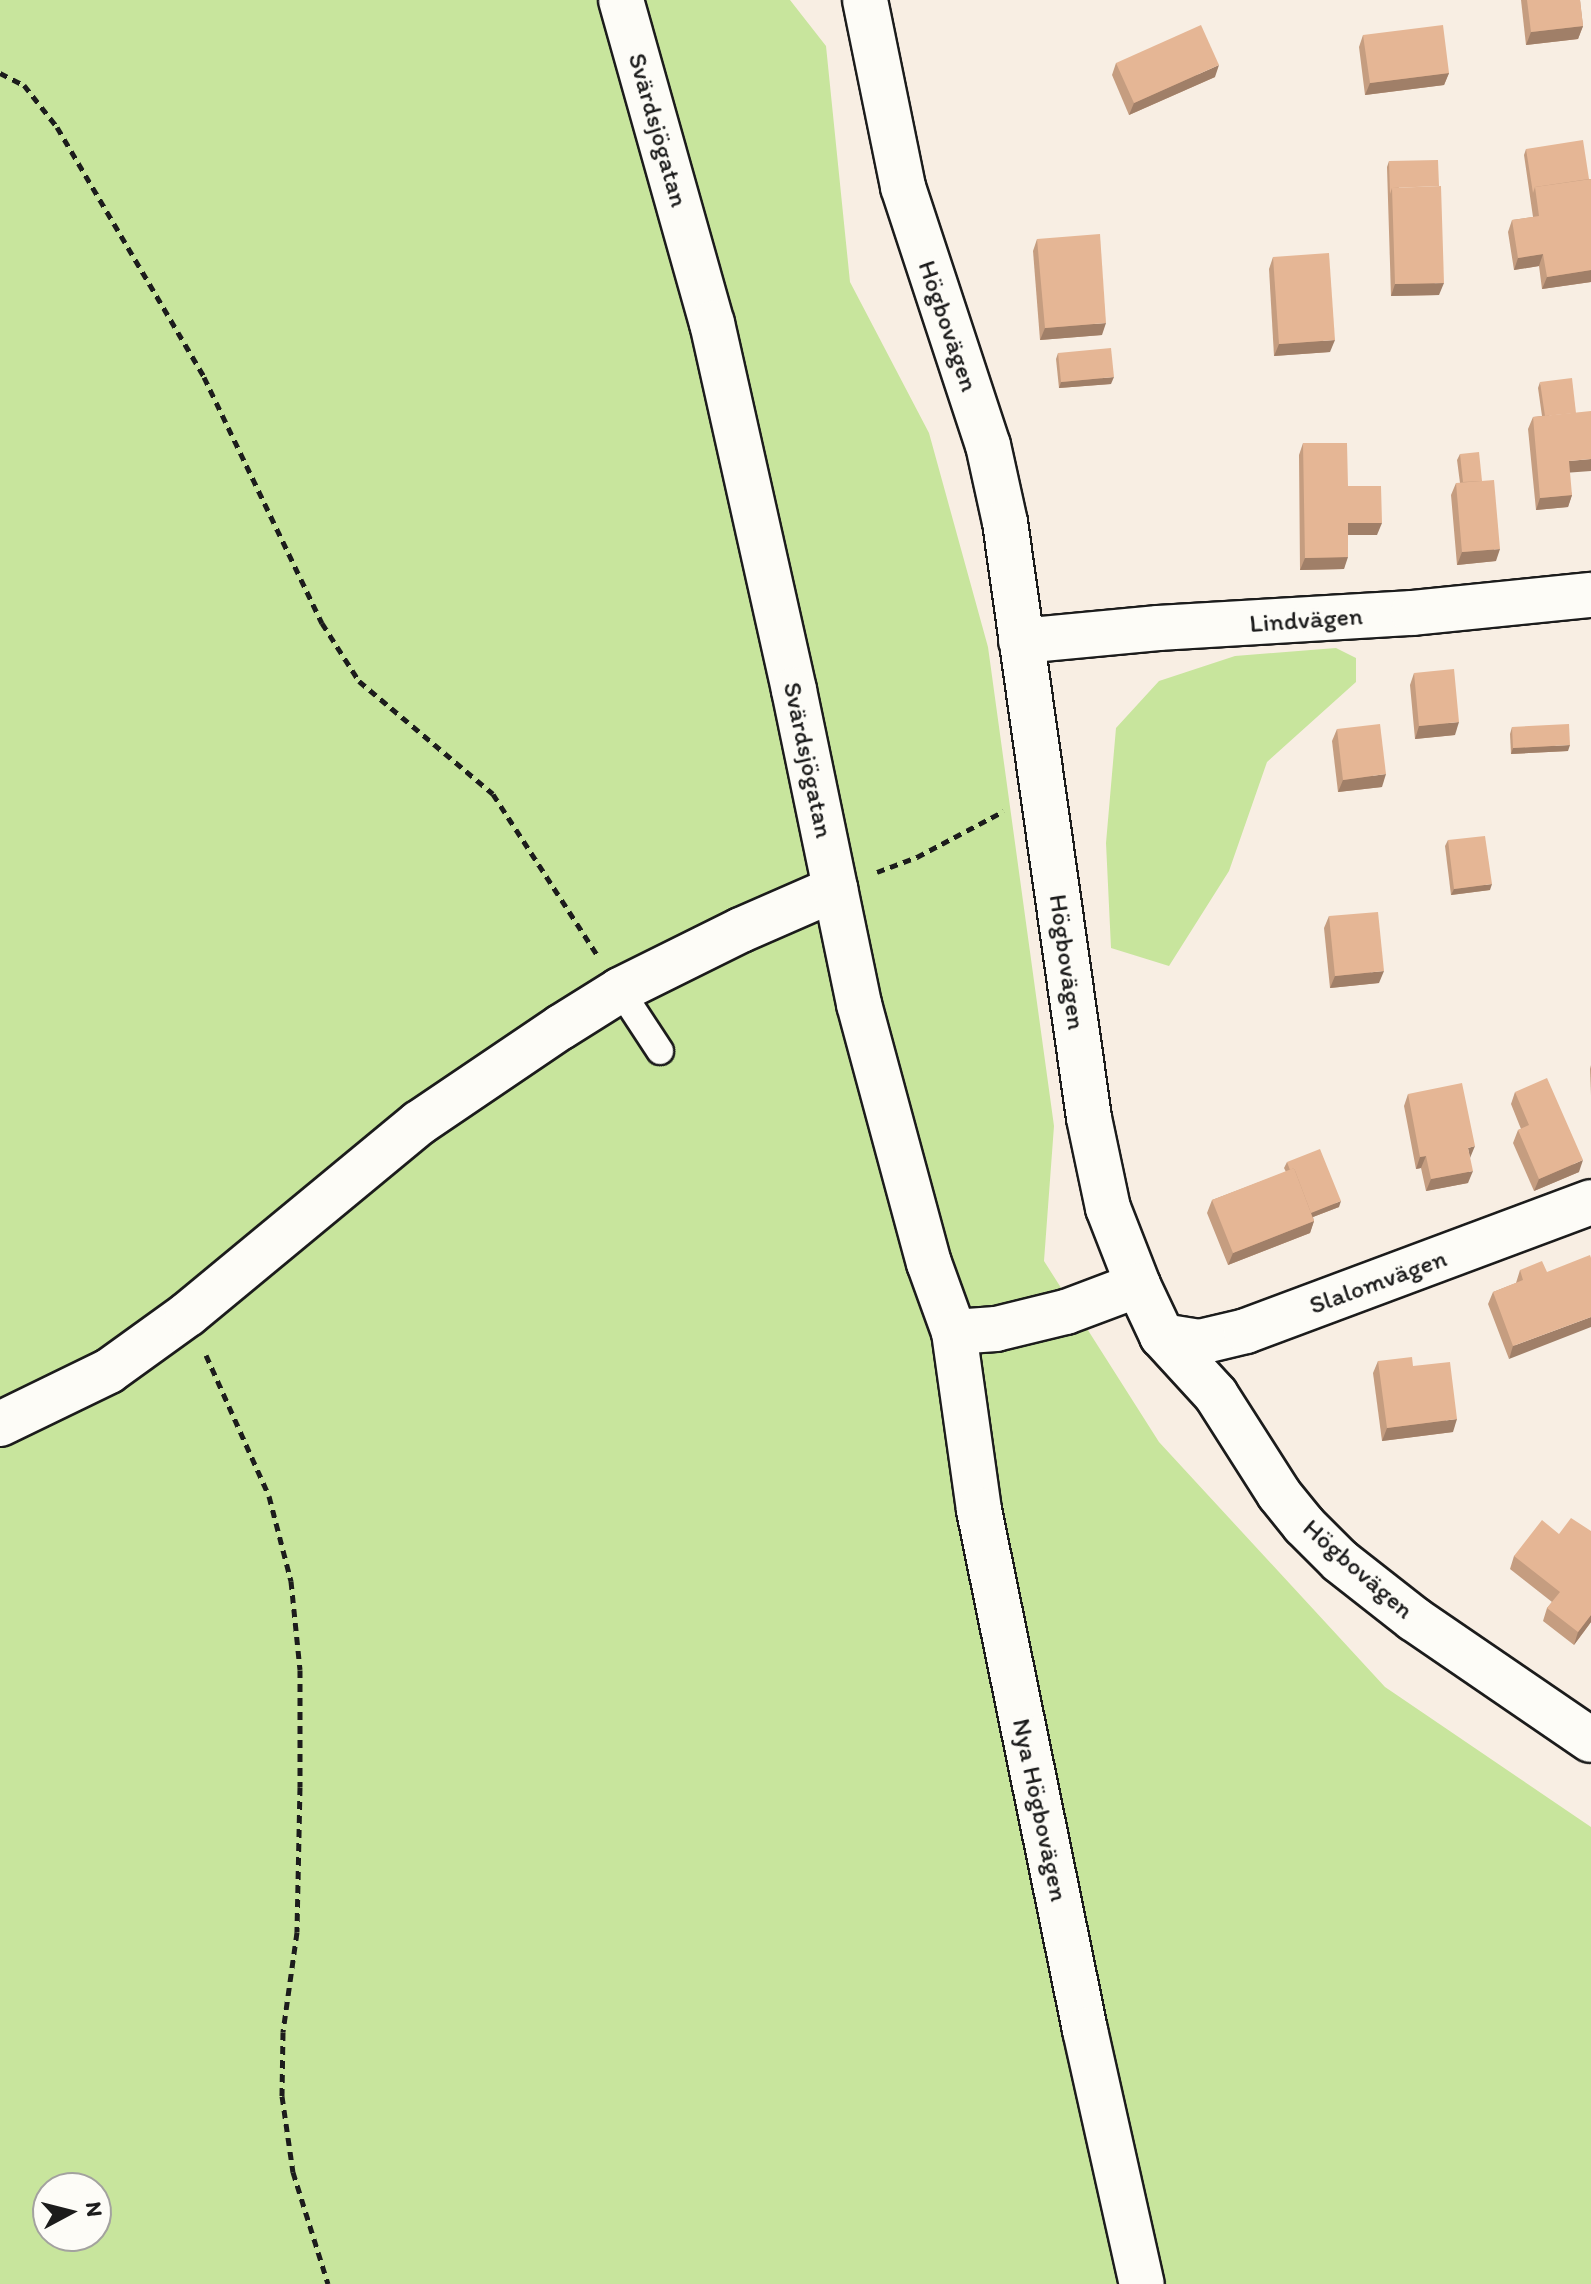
<!DOCTYPE html>
<meta charset="utf-8">
<style>
body{margin:0}
#map{position:relative;width:1591px;height:2284px;overflow:hidden;background:#f8eee3;font-family:Itim,sans-serif}
div>[style]{position:absolute}
[style*='--x']{left:calc(var(--x)*1px);top:calc(var(--y)*1px);width:calc(var(--w)*1px);rotate:calc(var(--a)*1deg)}
.green>*{inset:0;background:#c8e59d}
.path>*{height:5px;margin-top:-2.5px;transform-origin:0;background:repeating-linear-gradient(90deg,#1c1c1c 0 8px,transparent 0 14px)}
.roads{filter:drop-shadow(2px 0 #1c1c1c) drop-shadow(-2px 0 #1c1c1c) drop-shadow(0 2px #1c1c1c) drop-shadow(0 -2px #1c1c1c)}
.lane>*{height:26px;margin:-13px;padding:0 13px;transform-origin:13px;border-radius:13px;background:#fdfcf7}
.street>*{height:44px;margin:-22px;padding:0 22px;transform-origin:22px;border-radius:22px;background:#fdfcf7}
.secondary>*{height:44px;margin:-22px;padding:0 22px;transform-origin:22px;border-radius:22px;background:#fdfcf7}
.wall>*{inset:0;background:#c59d80}
.shaded-wall>*{inset:0;background:#a07f68}
.building>*{inset:0;background:#e5b695}
span{translate:-50% -50%;white-space:nowrap;text-align:center;line-height:1.15;-webkit-text-stroke:6px #fdfcf7;paint-order:stroke}
.street-label{font-size:26px;color:#1c1c1c}
.north{position:absolute;left:32px;top:2172px;width:80px;height:80px;box-sizing:border-box;background:#fdfcf7;border:2px solid #a3a29f;border-radius:50%;rotate:83deg;font-size:22px;font-weight:700;line-height:32px;text-align:center;color:#1c1c1c}
.north::after{content:'';display:block;margin:auto;width:28px;height:36px;background:#1c1c1c;clip-path:polygon(50% 0,100% 100%,50% 72%,0 100%)}
</style>
<div id="map">
<div class="green">
<i style="clip-path:polygon(evenodd,0 0,790px 0,826px 46px,850px 282px,929px 433px,988px 647px,1054px 1126px,1044px 1261px,1159px 1442px,1385px 1687px,1591px 1827px,1591px 2284px,0 2284px,0 0,48px 2188px,96px 2188px,96px 2236px,48px 2236px,48px 2188px)"></i>
<i style="clip-path:polygon(1336px 648px,1356px 658px,1356px 682px,1267px 762px,1229px 871px,1169px 966px,1111px 948px,1106px 843px,1116px 728px,1159px 681px,1235px 656px)"></i>
</div>
<div class="path">
<i style="--x:0;--y:73;--w:27;--a:27"></i>
<i style="--x:24;--y:85;--w:53;--a:51.8"></i>
<i style="--x:57;--y:127;--w:290;--a:59.5"></i>
<i style="--x:204;--y:377;--w:273;--a:64.4"></i>
<i style="--x:322;--y:623;--w:69;--a:57.5"></i>
<i style="--x:359;--y:681;--w:175;--a:40.1"></i>
<i style="--x:493;--y:794;--w:192;--a:57.1"></i>
<i style="--x:877;--y:872;--w:43;--a:-20.6"></i>
<i style="--x:917;--y:857;--w:98;--a:-27.9"></i>
<i style="--x:206;--y:1355;--w:154;--a:65.9"></i>
<i style="--x:269;--y:1496;--w:88;--a:75.5"></i>
<i style="--x:291;--y:1581;--w:89;--a:84.2"></i>
<i style="--x:300;--y:1670;--w:117;--a:90"></i>
<i style="--x:300;--y:1787;--w:145;--a:91.2"></i>
<i style="--x:297;--y:1932;--w:101;--a:98"></i>
<i style="--x:283;--y:2032;--w:64;--a:90.9"></i>
<i style="--x:282;--y:2096;--w:77;--a:81.8"></i>
<i style="--x:293;--y:2172;--w:117;--a:72.6"></i>
</div>
<div class="roads">
<div class="lane">
<i style="--x:620;--y:990;--w:73;--a:56.7"></i>
</div>
<div class="street">
<i style="--x:865;--y:0;--w:191;--a:78.5"></i>
<i style="--x:903;--y:187;--w:272;--a:71.8"></i>
<i style="--x:988;--y:445;--w:79;--a:77.6"></i>
<i style="--x:1005;--y:522;--w:602;--a:81.98"></i>
<i style="--x:1089;--y:1118;--w:92;--a:78.1"></i>
<i style="--x:1108;--y:1208;--w:83;--a:68.7"></i>
<i style="--x:1021;--y:641;--w:138;--a:-5.4"></i>
<i style="--x:1158;--y:628;--w:255;--a:-3.4"></i>
<i style="--x:1413;--y:613;--w:179;--a:-5.8"></i>
<i style="--x:1162;--y:1336;--w:38;--a:9"></i>
<i style="--x:1200;--y:1342;--w:47;--a:-13.4"></i>
<i style="--x:1246;--y:1331;--w:368;--a:-20.5"></i>
<i style="--x:0;--y:1424;--w:121;--a:-25.9"></i>
<i style="--x:109;--y:1371;--w:97;--a:-35.8"></i>
<i style="--x:188;--y:1314;--w:300;--a:-39.6"></i>
<i style="--x:419;--y:1123;--w:171;--a:-34.1"></i>
<i style="--x:561;--y:1027;--w:70;--a:-32.1"></i>
<i style="--x:620;--y:990;--w:135;--a:-26.4"></i>
<i style="--x:741;--y:930;--w:103;--a:-23.6"></i>
</div>
<div class="secondary">
<i style="--x:621;--y:0;--w:336;--a:74.3"></i>
<i style="--x:712;--y:323;--w:376;--a:77.4"></i>
<i style="--x:794;--y:690;--w:321;--a:78.3"></i>
<i style="--x:859;--y:1004;--w:268;--a:74.9"></i>
<i style="--x:929;--y:1263;--w:73;--a:70.1"></i>
<i style="--x:954;--y:1332;--w:180;--a:82"></i>
<i style="--x:979;--y:1510;--w:531;--a:78.48"></i>
<i style="--x:1085;--y:2030;--w:260;--a:77.4"></i>
<i style="--x:954;--y:1332;--w:42;--a:-4.1"></i>
<i style="--x:996;--y:1329;--w:72;--a:-13.7"></i>
<i style="--x:1066;--y:1312;--w:77;--a:-20.6"></i>
<i style="--x:1138;--y:1285;--w:56;--a:64.8"></i>
<i style="--x:1162;--y:1336;--w:80;--a:47.5"></i>
<i style="--x:1216;--y:1395;--w:117;--a:57.5"></i>
<i style="--x:1279;--y:1494;--w:40;--a:51"></i>
<i style="--x:1304;--y:1525;--w:51;--a:45"></i>
<i style="--x:1340;--y:1561;--w:94;--a:38.1"></i>
<i style="--x:1414;--y:1619;--w:214;--a:34.4"></i>
</div>
</div>
<div class="wall">
<i style="clip-path:polygon(1521px 0,1580px 0,1583px 26px,1578px 39px,1526px 45px)"></i>
<i style="clip-path:polygon(1363px 35px,1449px 73px,1444px 85px,1365px 95px,1359px 47px)"></i>
<i style="clip-path:polygon(1116px 63px,1215px 77px,1129px 115px,1112px 75px)"></i>
<i style="clip-path:polygon(1526px 149px,1589px 179px,1591px 179px,1591px 282px,1542px 289px,1539px 266px,1514px 270px,1508px 232px,1512px 220px,1533px 217px,1524px 155px)"></i>
<i style="clip-path:polygon(1389px 161px,1439px 295px,1391px 296px,1387px 167px)"></i>
<i style="clip-path:polygon(1037px 239px,1102px 335px,1040px 340px,1033px 251px)"></i>
<i style="clip-path:polygon(1273px 257px,1330px 352px,1274px 356px,1269px 269px)"></i>
<i style="clip-path:polygon(1058px 353px,1111px 384px,1059px 388px,1056px 359px)"></i>
<i style="clip-path:polygon(1540px 382px,1572px 495px,1568px 507px,1536px 510px,1528px 429px,1533px 417px,1542px 416px,1538px 388px)"></i>
<i style="clip-path:polygon(1303px 443px,1348px 486px,1377px 535px,1348px 535px,1344px 569px,1300px 570px,1299px 455px)"></i>
<i style="clip-path:polygon(1460px 454px,1482px 481px,1496px 561px,1457px 565px,1451px 495px,1456px 483px,1460px 483px,1457px 460px)"></i>
<i style="clip-path:polygon(1414px 673px,1455px 735px,1415px 739px,1410px 685px)"></i>
<i style="clip-path:polygon(1512px 727px,1568px 751px,1511px 754px,1510px 734px)"></i>
<i style="clip-path:polygon(1337px 729px,1382px 787px,1338px 792px,1332px 741px)"></i>
<i style="clip-path:polygon(1448px 840px,1490px 890px,1451px 895px,1445px 846px)"></i>
<i style="clip-path:polygon(1329px 916px,1379px 983px,1330px 988px,1324px 928px)"></i>
<i style="clip-path:polygon(1591px 1065px,1591px 1095px,1590px 1069px)"></i>
<i style="clip-path:polygon(1515px 1092px,1579px 1172px,1534px 1191px,1513px 1143px,1518px 1130px,1521px 1129px,1511px 1104px)"></i>
<i style="clip-path:polygon(1408px 1094px,1470px 1158px,1468px 1183px,1426px 1191px,1421px 1168px,1416px 1169px,1404px 1106px)"></i>
<i style="clip-path:polygon(1287px 1162px,1339px 1207px,1313px 1217px,1314px 1221px,1310px 1233px,1228px 1265px,1207px 1213px,1212px 1200px,1286px 1172px,1284px 1168px)"></i>
<i style="clip-path:polygon(1520px 1270px,1547px 1272px,1509px 1359px,1488px 1304px,1493px 1292px,1516px 1283px)"></i>
<i style="clip-path:polygon(1378px 1361px,1413px 1366px,1453px 1432px,1382px 1441px,1373px 1373px)"></i>
<i style="clip-path:polygon(1591px 1531px,1591px 1622px,1574px 1645px,1543px 1621px,1547px 1608px,1552px 1602px,1510px 1569px,1514px 1556px,1559px 1534px)"></i>
</div>
<div class="shaded-wall">
<i style="clip-path:polygon(1583px 26px,1578px 39px,1526px 45px,1531px 32px)"></i>
<i style="clip-path:polygon(1219px 65px,1215px 77px,1129px 115px,1134px 103px)"></i>
<i style="clip-path:polygon(1449px 73px,1444px 85px,1365px 95px,1370px 83px)"></i>
<i style="clip-path:polygon(1543px 254px,1539px 266px,1514px 270px,1518px 258px)"></i>
<i style="clip-path:polygon(1591px 270px,1591px 282px,1542px 289px,1547px 277px)"></i>
<i style="clip-path:polygon(1444px 283px,1439px 295px,1391px 296px,1395px 284px)"></i>
<i style="clip-path:polygon(1106px 323px,1102px 335px,1040px 340px,1045px 328px)"></i>
<i style="clip-path:polygon(1335px 340px,1330px 352px,1274px 356px,1279px 344px)"></i>
<i style="clip-path:polygon(1114px 377px,1111px 384px,1059px 388px,1061px 382px)"></i>
<i style="clip-path:polygon(1591px 459px,1591px 471px,1564px 473px,1569px 461px)"></i>
<i style="clip-path:polygon(1572px 495px,1568px 507px,1536px 510px,1540px 498px)"></i>
<i style="clip-path:polygon(1348px 523px,1382px 523px,1377px 535px,1343px 535px)"></i>
<i style="clip-path:polygon(1500px 549px,1496px 561px,1457px 565px,1462px 552px)"></i>
<i style="clip-path:polygon(1348px 557px,1344px 569px,1300px 570px,1305px 558px)"></i>
<i style="clip-path:polygon(1459px 722px,1455px 735px,1415px 739px,1419px 726px)"></i>
<i style="clip-path:polygon(1570px 745px,1568px 751px,1511px 754px,1513px 748px)"></i>
<i style="clip-path:polygon(1386px 774px,1382px 787px,1338px 792px,1343px 780px)"></i>
<i style="clip-path:polygon(1492px 884px,1490px 890px,1451px 895px,1454px 889px)"></i>
<i style="clip-path:polygon(1384px 971px,1379px 983px,1330px 988px,1335px 976px)"></i>
<i style="clip-path:polygon(1475px 1146px,1470px 1158px,1468px 1148px)"></i>
<i style="clip-path:polygon(1426px 1156px,1421px 1168px,1416px 1169px,1420px 1157px)"></i>
<i style="clip-path:polygon(1583px 1160px,1579px 1172px,1534px 1191px,1539px 1179px)"></i>
<i style="clip-path:polygon(1473px 1171px,1468px 1183px,1426px 1191px,1431px 1179px)"></i>
<i style="clip-path:polygon(1341px 1201px,1339px 1207px,1305px 1220px,1307px 1214px)"></i>
<i style="clip-path:polygon(1314px 1221px,1310px 1233px,1228px 1265px,1233px 1253px)"></i>
<i style="clip-path:polygon(1591px 1317px,1591px 1327px,1509px 1359px,1513px 1346px)"></i>
<i style="clip-path:polygon(1457px 1419px,1453px 1432px,1382px 1441px,1387px 1428px)"></i>
<i style="clip-path:polygon(1591px 1615px,1591px 1622px,1574px 1645px,1578px 1632px)"></i>
</div>
<div class="building">
<i style="clip-path:polygon(1527px 0,1580px 0,1583px 26px,1531px 32px)"></i>
<i style="clip-path:polygon(1201px 25px,1219px 65px,1134px 103px,1116px 63px)"></i>
<i style="clip-path:polygon(1443px 25px,1449px 73px,1370px 83px,1363px 35px)"></i>
<i style="clip-path:polygon(1583px 140px,1589px 179px,1535px 187px,1533px 193px,1526px 149px)"></i>
<i style="clip-path:polygon(1438px 160px,1439px 186px,1392px 188px,1390px 194px,1389px 161px)"></i>
<i style="clip-path:polygon(1591px 179px,1591px 270px,1547px 277px,1543px 254px,1518px 258px,1512px 220px,1539px 216px,1535px 187px)"></i>
<i style="clip-path:polygon(1441px 186px,1444px 283px,1395px 284px,1392px 188px)"></i>
<i style="clip-path:polygon(1100px 234px,1106px 323px,1045px 328px,1037px 239px)"></i>
<i style="clip-path:polygon(1329px 253px,1335px 340px,1279px 344px,1273px 257px)"></i>
<i style="clip-path:polygon(1111px 348px,1114px 377px,1061px 382px,1058px 353px)"></i>
<i style="clip-path:polygon(1572px 378px,1576px 413px,1545px 416px,1540px 382px)"></i>
<i style="clip-path:polygon(1591px 411px,1591px 459px,1569px 461px,1572px 495px,1540px 498px,1533px 417px)"></i>
<i style="clip-path:polygon(1303px 443px,1347px 443px,1348px 486px,1381px 486px,1382px 523px,1348px 523px,1348px 557px,1305px 558px)"></i>
<i style="clip-path:polygon(1479px 452px,1482px 481px,1463px 482px,1460px 454px)"></i>
<i style="clip-path:polygon(1494px 480px,1500px 549px,1462px 552px,1456px 483px)"></i>
<i style="clip-path:polygon(1454px 669px,1459px 722px,1419px 726px,1414px 673px)"></i>
<i style="clip-path:polygon(1380px 724px,1386px 774px,1343px 780px,1337px 729px)"></i>
<i style="clip-path:polygon(1569px 724px,1570px 745px,1513px 748px,1512px 727px)"></i>
<i style="clip-path:polygon(1485px 836px,1492px 884px,1454px 889px,1448px 840px)"></i>
<i style="clip-path:polygon(1378px 912px,1384px 971px,1335px 976px,1329px 916px)"></i>
<i style="clip-path:polygon(1547px 1078px,1583px 1160px,1539px 1179px,1518px 1130px,1529px 1125px,1515px 1092px)"></i>
<i style="clip-path:polygon(1462px 1083px,1475px 1146px,1468px 1148px,1473px 1171px,1431px 1179px,1426px 1156px,1420px 1157px,1408px 1094px)"></i>
<i style="clip-path:polygon(1320px 1149px,1341px 1201px,1311px 1213px,1294px 1168px,1290px 1170px,1287px 1162px)"></i>
<i style="clip-path:polygon(1294px 1168px,1314px 1221px,1233px 1253px,1212px 1200px)"></i>
<i style="clip-path:polygon(1590px 1255px,1591px 1258px,1591px 1317px,1513px 1346px,1493px 1292px,1523px 1280px,1520px 1270px,1542px 1261px,1547px 1272px)"></i>
<i style="clip-path:polygon(1412px 1357px,1413px 1366px,1450px 1362px,1457px 1419px,1387px 1428px,1378px 1361px)"></i>
<i style="clip-path:polygon(1571px 1518px,1591px 1531px,1591px 1615px,1578px 1632px,1547px 1608px,1560px 1592px,1514px 1556px,1542px 1520px,1559px 1534px)"></i>
</div>
<div class="street-label">
<span style="left:658px;top:130px;rotate:74deg">Svärdsjögatan</span>
<span style="left:948px;top:326px;rotate:71deg">Högbovägen</span>
<span style="left:1306px;top:620px;rotate:-4deg">Lindvägen</span>
<span style="left:808px;top:760px;rotate:78deg">Svärdsjögatan</span>
<span style="left:1067px;top:962px;rotate:82deg">Högbovägen</span>
<span style="left:1378px;top:1282px;rotate:-20deg">Slalomvägen</span>
<span style="left:1358px;top:1569px;rotate:41deg">Högbovägen</span>
<span style="left:1040px;top:1810px;rotate:78deg">Nya Högbovägen</span>
</div>
<div class="north">N</div>
</div>
